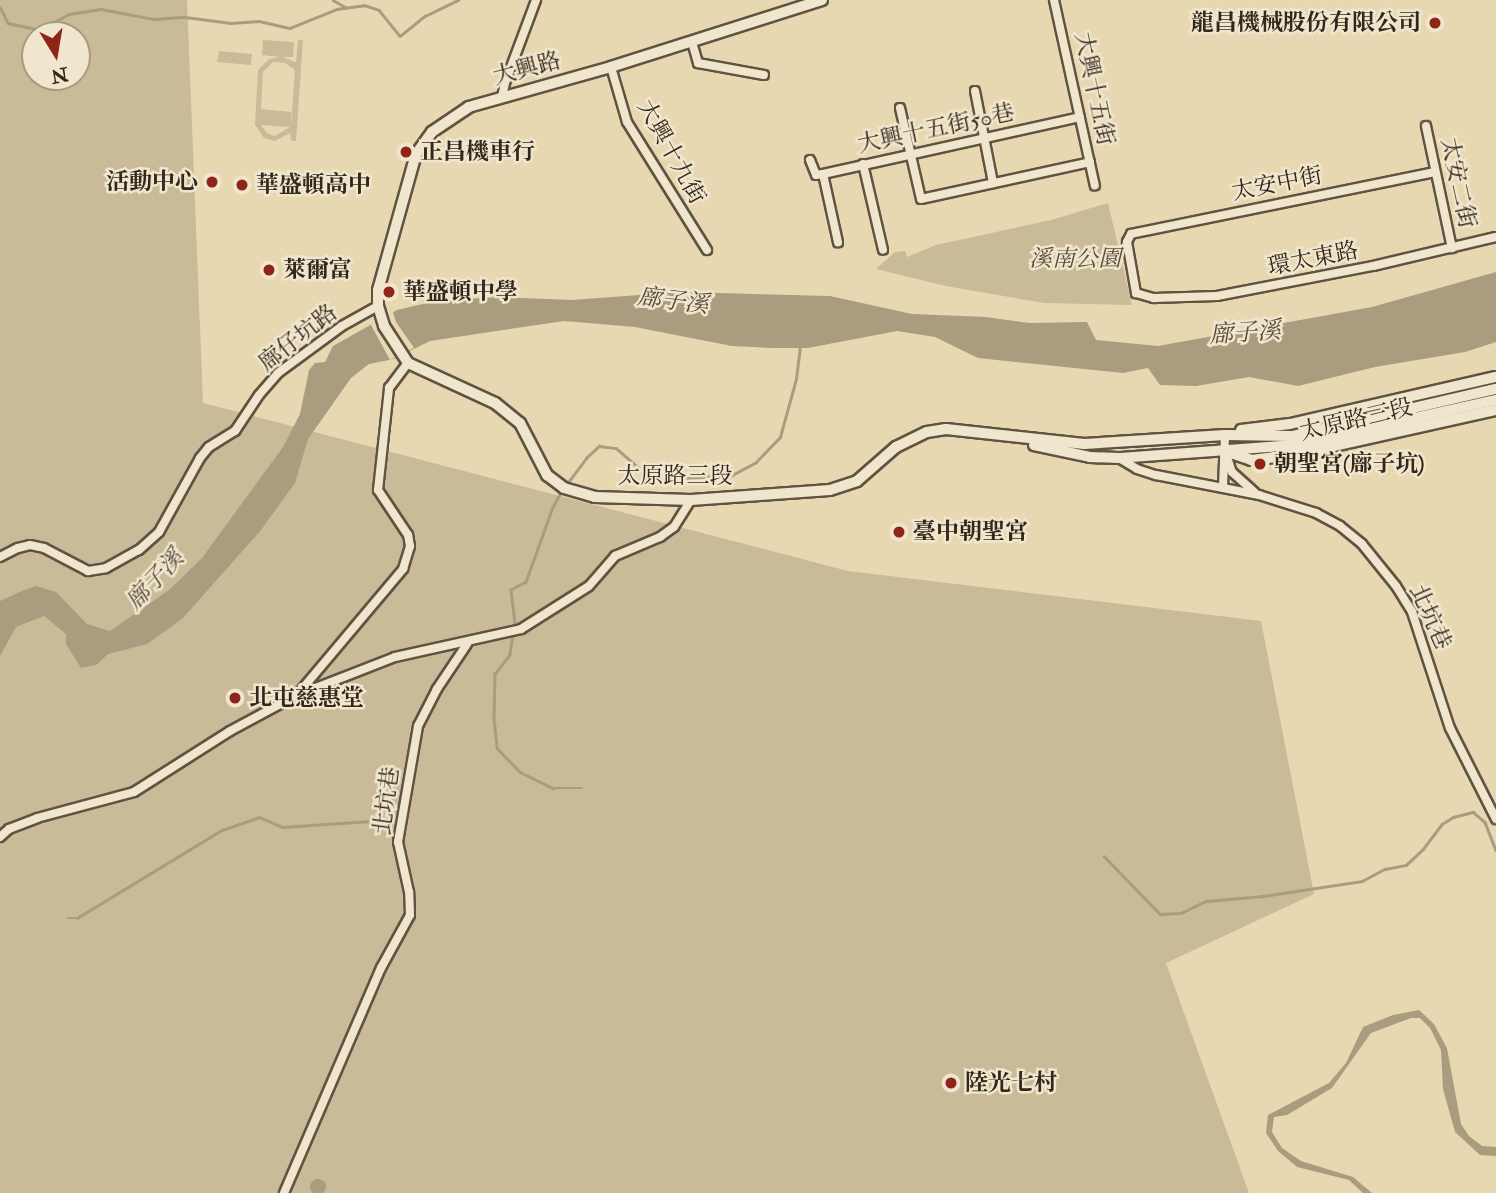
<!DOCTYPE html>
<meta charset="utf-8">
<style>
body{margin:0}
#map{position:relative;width:1496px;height:1193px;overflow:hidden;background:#e8d8b2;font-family:"IM FELL Double Pica","Noto Serif TC",serif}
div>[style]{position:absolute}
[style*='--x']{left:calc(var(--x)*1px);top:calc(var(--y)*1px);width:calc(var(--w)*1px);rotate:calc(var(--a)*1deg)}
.green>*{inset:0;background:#c9ba98}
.water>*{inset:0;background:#aa9c7f}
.round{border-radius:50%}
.pier>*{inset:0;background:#e8d8b2}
.stream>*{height:2.5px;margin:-1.25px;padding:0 1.25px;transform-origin:1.25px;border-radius:1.25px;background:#aa9c7f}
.roads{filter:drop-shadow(2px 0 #605341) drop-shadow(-2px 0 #605341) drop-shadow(0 2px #605341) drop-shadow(0 -2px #605341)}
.street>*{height:8px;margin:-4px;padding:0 4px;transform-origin:4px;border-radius:4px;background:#f0e6cd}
.secondary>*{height:10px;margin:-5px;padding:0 5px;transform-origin:5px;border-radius:5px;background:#f0e6cd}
.dots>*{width:19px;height:19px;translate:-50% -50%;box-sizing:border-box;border:4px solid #f0e6cd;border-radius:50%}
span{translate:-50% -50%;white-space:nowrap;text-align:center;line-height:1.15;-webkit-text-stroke:5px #f0e6cd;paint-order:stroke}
.poi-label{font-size:23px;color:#33271b;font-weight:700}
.right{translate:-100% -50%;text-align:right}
.left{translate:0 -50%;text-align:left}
.street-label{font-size:23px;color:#33271b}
.park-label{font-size:23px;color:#584c3a;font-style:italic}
.water-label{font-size:24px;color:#574a39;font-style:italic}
.north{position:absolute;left:21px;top:21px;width:70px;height:70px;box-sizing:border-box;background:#f0e6cd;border:2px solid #a49a86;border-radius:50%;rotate:169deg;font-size:19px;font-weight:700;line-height:28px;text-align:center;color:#33271b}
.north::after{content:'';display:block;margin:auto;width:24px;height:32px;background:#8f2418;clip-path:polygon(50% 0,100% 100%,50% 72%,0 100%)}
</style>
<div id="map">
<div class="green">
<i style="clip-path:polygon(evenodd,0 0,187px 0,203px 403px,848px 571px,1261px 621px,1314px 894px,1166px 963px,1249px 1193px,0 1193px,0 0,35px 35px,77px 35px,77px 77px,35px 77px,35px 35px)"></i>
<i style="clip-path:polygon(evenodd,263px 40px,294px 42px,293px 57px,282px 57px,296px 62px,298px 40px,303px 40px,296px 141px,291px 141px,290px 133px,275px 141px,264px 138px,255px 125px,258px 70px,269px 59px,280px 57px,262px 55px,263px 40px,273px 62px,285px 63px,295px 70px,291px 124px,291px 112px,261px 109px,263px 72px,273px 62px,263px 40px,261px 125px,289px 127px,290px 127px,275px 136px,267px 133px,261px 125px)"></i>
<i style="clip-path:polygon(219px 51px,252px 54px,251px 65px,217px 62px)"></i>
<i style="clip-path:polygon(1108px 203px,1132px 305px,1044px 303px,946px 286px,876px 269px,895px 252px,905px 251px,907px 257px,936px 245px,1051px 220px)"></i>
</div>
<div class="water">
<i style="clip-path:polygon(1496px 272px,1496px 342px,1465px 352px,1375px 367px,1298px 386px,1249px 377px,1196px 386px,1160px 385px,1148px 368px,1123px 373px,978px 358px,935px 337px,897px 331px,808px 348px,774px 348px,732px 346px,635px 327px,564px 321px,430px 341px,394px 359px,369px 364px,351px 378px,308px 439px,295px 483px,261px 530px,182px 619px,147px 644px,108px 654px,96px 665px,81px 668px,66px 644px,66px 634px,44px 616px,16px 627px,0 656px,0 601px,22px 591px,36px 586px,56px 592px,87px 624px,110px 631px,169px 590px,202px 558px,283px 447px,300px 414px,309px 370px,315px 363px,325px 362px,333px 346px,397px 310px,436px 301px,498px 297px,572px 300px,679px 292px,830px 296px,912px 314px,986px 317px,1029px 323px,1087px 322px,1096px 340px,1158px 346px,1372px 307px)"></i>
<i style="clip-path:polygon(1419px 1010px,1434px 1024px,1447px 1048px,1461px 1124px,1469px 1136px,1482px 1146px,1496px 1147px,1496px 1156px,1480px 1155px,1455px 1132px,1443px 1089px,1441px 1050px,1430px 1028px,1420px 1018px,1411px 1018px,1371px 1033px,1332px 1088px,1287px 1115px,1274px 1117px,1272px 1132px,1282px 1148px,1301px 1161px,1353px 1177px,1372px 1193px,1363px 1193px,1349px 1180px,1297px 1167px,1278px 1151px,1266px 1133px,1268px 1115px,1329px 1083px,1346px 1063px,1363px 1027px,1393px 1015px)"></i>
<i class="round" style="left:310px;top:1179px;width:16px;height:16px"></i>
</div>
<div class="pier">
<i style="clip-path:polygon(392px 309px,396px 322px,414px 348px,390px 360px,370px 323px)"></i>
</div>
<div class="stream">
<i style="--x:333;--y:0;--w:14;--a:30"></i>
<i style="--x:0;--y:7;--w:18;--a:63"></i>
<i style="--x:8;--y:23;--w:33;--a:12"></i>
<i style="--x:40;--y:30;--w:33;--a:-29"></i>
<i style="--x:69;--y:14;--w:32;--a:-9"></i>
<i style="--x:101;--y:9;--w:54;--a:10.7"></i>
<i style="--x:154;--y:19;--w:31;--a:-4"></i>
<i style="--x:185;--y:17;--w:46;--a:7.4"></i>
<i style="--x:231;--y:23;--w:28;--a:-4"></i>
<i style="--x:259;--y:21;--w:32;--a:13"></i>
<i style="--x:290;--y:28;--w:51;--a:-22"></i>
<i style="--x:337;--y:9;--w:27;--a:-8"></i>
<i style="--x:364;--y:5;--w:16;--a:18"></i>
<i style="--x:379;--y:10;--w:33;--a:51"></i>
<i style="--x:400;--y:36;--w:32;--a:-39"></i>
<i style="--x:425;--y:16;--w:37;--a:-26"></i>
<i style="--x:566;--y:485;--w:34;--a:-53"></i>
<i style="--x:586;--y:458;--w:18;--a:-43"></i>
<i style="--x:599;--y:446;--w:17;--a:7"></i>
<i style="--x:616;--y:448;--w:49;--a:40.9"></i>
<i style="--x:653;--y:480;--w:79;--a:-3.6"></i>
<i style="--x:732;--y:475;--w:27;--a:-28"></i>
<i style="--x:756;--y:462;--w:35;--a:-46"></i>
<i style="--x:780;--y:437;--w:60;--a:-74.6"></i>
<i style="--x:796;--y:379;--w:31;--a:-83"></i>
<i style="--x:562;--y:491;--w:18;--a:119"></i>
<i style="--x:553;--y:507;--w:80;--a:109.8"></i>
<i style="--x:526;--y:582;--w:17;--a:152"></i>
<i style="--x:511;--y:590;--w:32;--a:83"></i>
<i style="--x:515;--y:622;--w:33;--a:99"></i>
<i style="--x:510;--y:655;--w:24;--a:128"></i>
<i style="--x:495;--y:674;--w:44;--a:91.3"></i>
<i style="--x:494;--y:718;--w:30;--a:84"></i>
<i style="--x:497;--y:748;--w:33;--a:46"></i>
<i style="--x:520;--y:772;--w:37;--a:26"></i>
<i style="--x:553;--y:788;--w:29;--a:0"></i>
<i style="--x:1104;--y:856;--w:81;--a:46"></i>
<i style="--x:1160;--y:914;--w:21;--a:-3"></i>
<i style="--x:1181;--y:913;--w:28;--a:-26"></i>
<i style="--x:1206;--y:901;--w:57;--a:-5"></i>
<i style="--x:1263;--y:896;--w:100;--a:-8.6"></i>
<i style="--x:1362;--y:881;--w:26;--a:-28"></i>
<i style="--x:1385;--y:869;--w:21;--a:-11"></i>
<i style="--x:1406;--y:865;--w:23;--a:-43"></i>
<i style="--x:1423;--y:849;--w:31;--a:-53"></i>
<i style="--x:1442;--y:824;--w:13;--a:-32"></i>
<i style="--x:1453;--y:817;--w:21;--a:-14"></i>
<i style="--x:1473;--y:812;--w:16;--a:40"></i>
<i style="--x:1485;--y:822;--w:30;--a:69"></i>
<i style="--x:68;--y:918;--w:9;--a:0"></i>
<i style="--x:77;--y:918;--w:170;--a:-31.3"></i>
<i style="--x:222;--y:830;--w:39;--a:-19"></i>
<i style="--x:259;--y:817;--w:25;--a:23"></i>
<i style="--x:282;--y:827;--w:104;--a:-3.9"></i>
</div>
<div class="roads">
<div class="street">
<i style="--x:1054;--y:0;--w:190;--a:77.6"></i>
<i style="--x:692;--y:42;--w:22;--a:74"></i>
<i style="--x:698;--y:63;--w:67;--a:10.3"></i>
<i style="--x:611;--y:67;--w:57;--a:73.8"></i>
<i style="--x:627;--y:122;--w:151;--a:58"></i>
<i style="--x:975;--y:91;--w:94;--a:78.9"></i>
<i style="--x:502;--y:97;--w:14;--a:-78"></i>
<i style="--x:505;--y:83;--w:89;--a:-69.5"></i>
<i style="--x:900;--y:108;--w:93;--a:77"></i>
<i style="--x:921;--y:199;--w:173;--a:-12.3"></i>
<i style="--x:1426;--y:126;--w:125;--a:78"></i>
<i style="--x:810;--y:160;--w:16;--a:68"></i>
<i style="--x:816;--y:175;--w:7;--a:-8"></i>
<i style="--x:823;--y:174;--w:263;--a:-12.5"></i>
<i style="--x:863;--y:164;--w:88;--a:76.9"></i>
<i style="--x:1435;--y:172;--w:310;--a:168.5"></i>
<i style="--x:1131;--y:234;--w:9;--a:117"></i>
<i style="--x:1127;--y:242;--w:52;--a:80"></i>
<i style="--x:1136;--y:293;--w:19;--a:16"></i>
<i style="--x:1154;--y:298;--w:63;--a:-1.8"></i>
<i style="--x:1217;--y:296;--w:159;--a:-10.9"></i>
<i style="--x:1373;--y:266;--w:126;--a:-13.3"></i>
<i style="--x:823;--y:174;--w:70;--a:77.6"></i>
<i style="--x:1225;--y:451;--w:22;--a:72"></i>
<i style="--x:1232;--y:472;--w:30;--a:42"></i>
<i style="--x:1119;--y:458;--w:21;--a:31"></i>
<i style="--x:1137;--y:469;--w:20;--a:18"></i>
<i style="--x:1156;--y:475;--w:105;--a:11"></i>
<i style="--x:1259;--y:495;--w:60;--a:17.5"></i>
<i style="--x:1316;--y:513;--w:27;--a:28"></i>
<i style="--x:1340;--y:526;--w:28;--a:39"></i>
<i style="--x:1362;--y:544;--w:54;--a:51"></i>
<i style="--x:1396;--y:586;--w:31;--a:58"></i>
<i style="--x:1412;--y:612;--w:122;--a:71.9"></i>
<i style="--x:1450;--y:728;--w:102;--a:63.2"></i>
<i style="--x:1223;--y:487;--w:52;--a:-87.8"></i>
<i style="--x:0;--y:557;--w:20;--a:-27"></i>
<i style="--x:18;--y:548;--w:12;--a:-14"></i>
<i style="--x:30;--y:545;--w:14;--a:12"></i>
<i style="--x:44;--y:548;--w:50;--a:27.6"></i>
<i style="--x:88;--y:571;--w:18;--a:-9"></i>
<i style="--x:106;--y:568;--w:38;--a:-29"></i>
<i style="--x:139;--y:550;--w:27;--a:-42"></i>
<i style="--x:159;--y:532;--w:85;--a:-61"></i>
<i style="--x:200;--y:458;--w:14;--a:-51"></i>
<i style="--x:209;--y:447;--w:31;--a:-32"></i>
<i style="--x:235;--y:431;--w:43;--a:-56.3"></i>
<i style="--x:259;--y:395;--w:29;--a:-49"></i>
<i style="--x:278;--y:373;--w:79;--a:-36.3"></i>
<i style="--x:342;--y:326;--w:41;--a:-29.1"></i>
<i style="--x:297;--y:695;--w:165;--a:-49.9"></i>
<i style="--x:403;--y:569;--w:24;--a:-73"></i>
<i style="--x:410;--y:546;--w:11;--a:-100"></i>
<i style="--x:408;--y:535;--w:54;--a:-123.7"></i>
<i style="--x:378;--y:490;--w:103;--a:-83.8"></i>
<i style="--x:389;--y:388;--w:31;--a:-53"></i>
<i style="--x:0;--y:837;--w:12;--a:-42"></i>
<i style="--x:9;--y:829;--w:30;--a:-21"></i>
<i style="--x:37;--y:818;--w:100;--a:-15"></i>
<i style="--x:134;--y:792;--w:114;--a:-32.4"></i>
<i style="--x:230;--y:731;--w:74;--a:-28.3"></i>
<i style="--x:295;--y:696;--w:107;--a:-21.3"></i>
<i style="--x:395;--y:657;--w:129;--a:-12.5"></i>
<i style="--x:521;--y:629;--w:80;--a:-32.3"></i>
<i style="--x:589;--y:586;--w:40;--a:-49"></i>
<i style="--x:615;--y:556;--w:49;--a:-22.9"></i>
<i style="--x:660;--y:537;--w:17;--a:-36"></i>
<i style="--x:674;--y:527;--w:32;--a:-58"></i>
<i style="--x:284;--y:1193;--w:245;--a:-66.7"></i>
<i style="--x:381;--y:968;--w:60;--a:-61.3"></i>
<i style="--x:410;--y:915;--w:23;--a:-92"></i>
<i style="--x:409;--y:892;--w:51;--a:-102.4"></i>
<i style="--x:398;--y:842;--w:118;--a:-80.2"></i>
<i style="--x:418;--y:726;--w:42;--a:-62.8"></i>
<i style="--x:437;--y:689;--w:54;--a:-56.3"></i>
</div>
<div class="secondary">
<i style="--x:822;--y:0;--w:221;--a:162.4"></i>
<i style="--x:611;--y:67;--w:148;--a:164.3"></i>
<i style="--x:469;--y:107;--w:45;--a:146"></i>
<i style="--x:432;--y:132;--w:27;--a:126"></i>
<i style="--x:416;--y:154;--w:141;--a:105.6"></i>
<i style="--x:378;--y:290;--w:16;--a:90"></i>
<i style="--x:378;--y:306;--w:21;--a:73"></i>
<i style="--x:384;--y:326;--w:44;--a:57"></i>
<i style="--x:408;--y:363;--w:96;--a:24.7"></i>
<i style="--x:495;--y:403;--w:32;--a:39"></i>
<i style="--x:520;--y:423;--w:59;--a:62.6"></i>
<i style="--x:547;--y:475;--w:21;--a:37"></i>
<i style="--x:564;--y:488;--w:32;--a:16"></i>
<i style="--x:595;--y:497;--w:96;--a:1.8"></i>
<i style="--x:691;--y:500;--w:139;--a:-4.1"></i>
<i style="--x:830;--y:490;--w:28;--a:-18"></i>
<i style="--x:857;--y:481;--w:52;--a:-41.1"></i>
<i style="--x:896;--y:447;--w:34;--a:-26"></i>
<i style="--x:927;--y:432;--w:19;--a:-9"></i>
<i style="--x:946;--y:429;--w:139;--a:6.2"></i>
<i style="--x:1084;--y:444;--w:141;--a:-3.7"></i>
<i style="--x:1225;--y:435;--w:67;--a:0.9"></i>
<i style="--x:1292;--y:436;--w:209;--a:-13"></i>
<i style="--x:1241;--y:430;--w:49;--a:-7"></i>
<i style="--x:1290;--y:424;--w:211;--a:-12.9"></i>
<i style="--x:1034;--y:445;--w:57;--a:12.1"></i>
<i style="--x:1090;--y:457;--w:29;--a:2"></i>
<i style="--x:1119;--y:458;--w:175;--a:-4.2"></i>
<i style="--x:1294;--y:445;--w:207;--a:-12.6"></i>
<i style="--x:1231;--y:453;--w:21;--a:19"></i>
<i style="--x:1251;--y:460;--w:42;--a:-6.8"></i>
<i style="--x:1293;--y:455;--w:208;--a:-12.5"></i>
</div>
</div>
<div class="dots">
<i style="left:1435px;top:23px;background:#8f2418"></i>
<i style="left:406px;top:152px;background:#8f2418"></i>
<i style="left:212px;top:182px;background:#8f2418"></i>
<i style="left:242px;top:185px;background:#8f2418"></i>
<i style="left:269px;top:270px;background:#8f2418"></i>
<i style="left:389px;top:292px;background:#8f2418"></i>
<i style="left:1260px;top:464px;background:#8f2418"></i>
<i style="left:899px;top:532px;background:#8f2418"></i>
<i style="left:235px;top:698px;background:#8f2418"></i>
<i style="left:951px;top:1083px;background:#8f2418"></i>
</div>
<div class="poi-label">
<span class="right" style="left:1421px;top:23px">龍昌機械股份有限公司</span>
<span class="left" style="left:420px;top:152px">正昌機車行</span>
<span class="right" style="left:198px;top:182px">活動中心</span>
<span class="left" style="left:256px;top:185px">華盛頓高中</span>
<span class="left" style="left:283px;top:270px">萊爾富</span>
<span class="left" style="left:403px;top:292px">華盛頓中學</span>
<span class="left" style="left:1274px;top:464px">朝聖宮(廍子坑)</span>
<span class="left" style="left:913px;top:532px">臺中朝聖宮</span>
<span class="left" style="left:249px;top:698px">北屯慈惠堂</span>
<span class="left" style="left:965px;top:1083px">陸光七村</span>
</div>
<div class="street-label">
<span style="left:527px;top:69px;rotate:-15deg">大興路</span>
<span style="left:1094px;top:89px;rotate:78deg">大興十五街</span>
<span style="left:936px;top:129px;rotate:-12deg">大興十五街50巷</span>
<span style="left:671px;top:152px;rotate:61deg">大興十九街</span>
<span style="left:1458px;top:183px;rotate:78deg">太安二街</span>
<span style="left:1277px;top:184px;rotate:-11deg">太安中街</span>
<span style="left:1313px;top:259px;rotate:-11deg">環太東路</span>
<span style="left:298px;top:338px;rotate:-38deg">廍仔坑路</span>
<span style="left:1356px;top:420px;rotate:-13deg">太原路三段</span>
<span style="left:675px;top:476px">太原路三段</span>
<span style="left:1430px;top:617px;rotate:66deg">北坑巷</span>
<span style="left:387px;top:801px;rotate:-82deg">北坑巷</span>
</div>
<div class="park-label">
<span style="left:1075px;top:259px">溪南公園</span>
</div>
<div class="water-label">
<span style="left:673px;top:301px;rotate:7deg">廍子溪</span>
<span style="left:1245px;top:333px;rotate:-4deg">廍子溪</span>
<span style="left:155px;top:580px;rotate:-47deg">廍子溪</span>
</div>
<div class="north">N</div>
</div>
